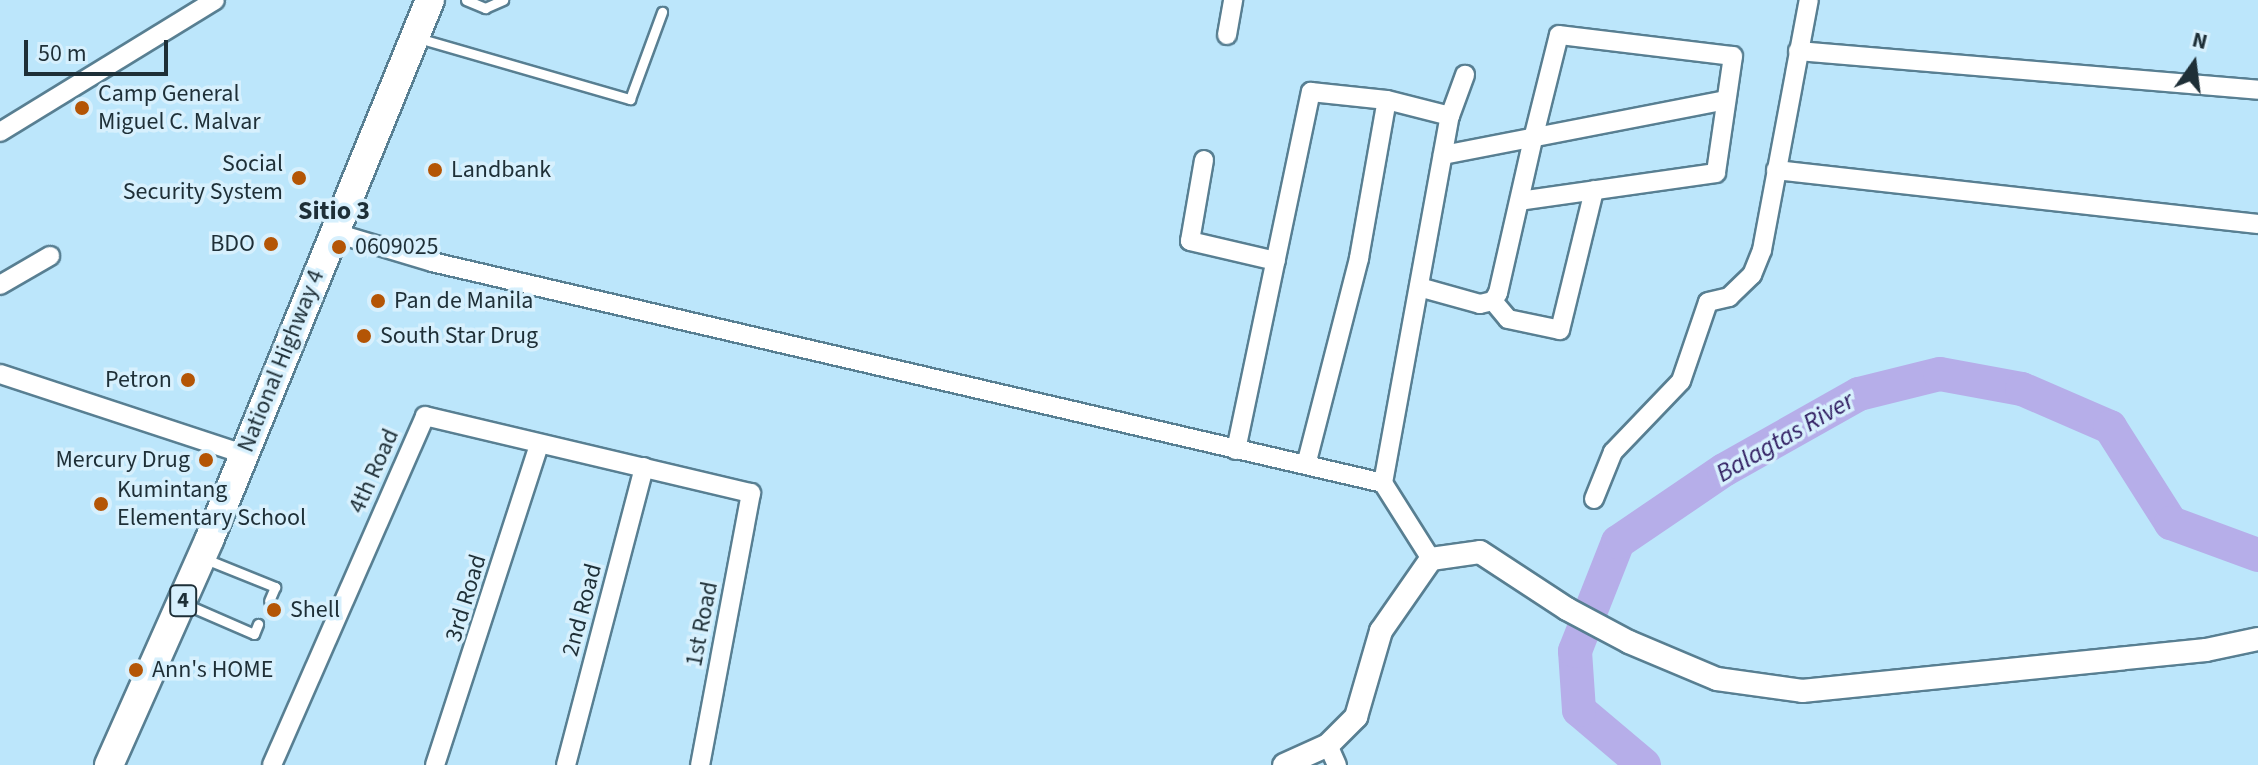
<!DOCTYPE html>
<style>
body{margin:0}
#map{position:relative;width:2258px;height:765px;overflow:hidden;background:#bce6fb;font-family:"Source Sans 3",sans-serif}
div>[style]{position:absolute}
[style*='--x']{left:calc(var(--x)*1px);top:calc(var(--y)*1px);width:calc(var(--w)*1px);rotate:calc(var(--a)*1deg)}
.river>*{height:34px;margin:-17px;padding:0 17px;transform-origin:17px;border-radius:17px;background:#b6aee9}
.roads{filter:drop-shadow(2px 0 #587f92) drop-shadow(-2px 0 #587f92) drop-shadow(0 2px #587f92) drop-shadow(0 -2px #587f92)}
.service>*{height:9px;margin:-4.5px;padding:0 4.5px;transform-origin:4.5px;border-radius:4.5px;background:#fff}
.minor>*{height:18px;margin:-9px;padding:0 9px;transform-origin:9px;border-radius:9px;background:#fff}
.tertiary>*{height:22px;margin:-11px;padding:0 11px;transform-origin:11px;border-radius:11px;background:#fff}
.primary>*{height:28px;margin:-14px;padding:0 14px;transform-origin:14px;border-radius:14px;background:#fff}
.dots>*{width:22px;height:22px;translate:-50% -50%;box-sizing:border-box;border:4px solid #d7f0fd;border-radius:50%}
span{translate:-50% -50%;white-space:nowrap;text-align:center;line-height:1.15;-webkit-text-stroke:7px #d7f0fd;paint-order:stroke}
.shield-label span{padding:2px 6px;background:#d7f0fd;border:2px solid;border-radius:6px;-webkit-text-stroke-width:0}
.shield-label{font-size:22px;color:#1e2f37;font-weight:700}
.poi-label{font-size:24px;color:#1e2f37}
.left{translate:0 -50%;text-align:left}
.right{translate:-100% -50%;text-align:right}
.street-label{font-size:24px;color:#1e2f37}
.neighbourhood-label{font-size:26px;color:#1e2f37;font-weight:700}
.water-label{font-size:26px;color:#301d61;font-style:italic}
.north{position:absolute;left:2154px;top:24px;width:80px;height:80px;-webkit-text-stroke:6px #d7f0fd;paint-order:stroke;rotate:14deg;font-size:22px;font-weight:700;line-height:32px;text-align:center;color:#1e2f37}
.north::after{content:'';display:block;margin:auto;width:28px;height:36px;background:#1e2f37;clip-path:polygon(50% 0,100% 100%,50% 72%,0 100%)}
.scale{position:absolute;left:24px;top:40px;width:144px;height:36px;box-sizing:border-box;border:4px solid #1e2f37;border-top:0;padding-left:10px;font-size:24px;line-height:28px;white-space:nowrap;color:#1e2f37;-webkit-text-stroke:6px #d7f0fd;paint-order:stroke}
</style>
<div id="map">
<div class="river">
<i style="--x:1644;--y:765;--w:85;--a:-139.8"></i>
<i style="--x:1579;--y:710;--w:59;--a:-93.9"></i>
<i style="--x:1575;--y:651;--w:117;--a:-68.5"></i>
<i style="--x:1618;--y:542;--w:128;--a:-34.2"></i>
<i style="--x:1724;--y:470;--w:155;--a:-29.4"></i>
<i style="--x:1859;--y:394;--w:83;--a:-13.9"></i>
<i style="--x:1940;--y:374;--w:83;--a:10.4"></i>
<i style="--x:2022;--y:389;--w:96;--a:23.4"></i>
<i style="--x:2110;--y:427;--w:114;--a:57.6"></i>
<i style="--x:2171;--y:523;--w:93;--a:20.2"></i>
</div>
<div class="roads">
<div class="service">
<i style="--x:466;--y:0;--w:21;--a:23"></i>
<i style="--x:485;--y:8;--w:20;--a:-24"></i>
<i style="--x:418;--y:38;--w:221;--a:16.1"></i>
<i style="--x:630;--y:99;--w:93;--a:-69.8"></i>
<i style="--x:203;--y:558;--w:78;--a:21.9"></i>
<i style="--x:275;--y:587;--w:15;--a:113"></i>
<i style="--x:185;--y:604;--w:75;--a:23.5"></i>
<i style="--x:254;--y:634;--w:11;--a:-68"></i>
</div>
<div class="minor">
<i style="--x:1227;--y:35;--w:36;--a:-80"></i>
<i style="--x:1798;--y:51;--w:462;--a:4.8"></i>
<i style="--x:0;--y:132;--w:252;--a:-31.5"></i>
<i style="--x:1443;--y:155;--w:288;--a:-11"></i>
<i style="--x:1204;--y:160;--w:82;--a:99.8"></i>
<i style="--x:1190;--y:241;--w:88;--a:13.1"></i>
<i style="--x:1776;--y:170;--w:485;--a:6.4"></i>
<i style="--x:332;--y:232;--w:104;--a:16.7"></i>
<i style="--x:432;--y:262;--w:976;--a:13.08"></i>
<i style="--x:0;--y:285;--w:58;--a:-30.1"></i>
<i style="--x:1419;--y:287;--w:63;--a:15.6"></i>
<i style="--x:1480;--y:304;--w:13;--a:-13"></i>
<i style="--x:1493;--y:301;--w:9;--a:-58"></i>
<i style="--x:1498;--y:293;--w:158;--a:-77.2"></i>
<i style="--x:1533;--y:139;--w:107;--a:-76"></i>
<i style="--x:1559;--y:35;--w:175;--a:6.9"></i>
<i style="--x:1733;--y:56;--w:118;--a:98.3"></i>
<i style="--x:1716;--y:173;--w:198;--a:171.9"></i>
<i style="--x:1493;--y:301;--w:23;--a:50"></i>
<i style="--x:1508;--y:319;--w:53;--a:11.9"></i>
<i style="--x:1560;--y:330;--w:144;--a:-76.3"></i>
<i style="--x:0;--y:374;--w:256;--a:18.2"></i>
<i style="--x:1236;--y:450;--w:366;--a:-78.2"></i>
<i style="--x:1311;--y:92;--w:76;--a:6"></i>
<i style="--x:1387;--y:100;--w:65;--a:14.3"></i>
<i style="--x:1306;--y:465;--w:214;--a:-75.6"></i>
<i style="--x:1359;--y:258;--w:160;--a:-80"></i>
<i style="--x:1594;--y:499;--w:51;--a:-68"></i>
<i style="--x:1613;--y:452;--w:98;--a:-46.2"></i>
<i style="--x:1681;--y:381;--w:83;--a:-71.1"></i>
<i style="--x:1708;--y:302;--w:22;--a:-13"></i>
<i style="--x:1729;--y:297;--w:32;--a:-44"></i>
<i style="--x:1752;--y:275;--w:27;--a:-68"></i>
<i style="--x:1762;--y:250;--w:254;--a:-79.4"></i>
<i style="--x:1431;--y:559;--w:90;--a:-122.3"></i>
<i style="--x:1383;--y:483;--w:373;--a:-79.7"></i>
<i style="--x:1450;--y:116;--w:44;--a:-69.9"></i>
<i style="--x:1328;--y:745;--w:22;--a:66"></i>
<i style="--x:272;--y:765;--w:381;--a:-66.3"></i>
<i style="--x:425;--y:416;--w:335;--a:13.3"></i>
<i style="--x:751;--y:493;--w:277;--a:100.6"></i>
<i style="--x:435;--y:765;--w:337;--a:-72"></i>
<i style="--x:566;--y:765;--w:308;--a:-75.3"></i>
</div>
<div class="tertiary">
<i style="--x:1284;--y:765;--w:48;--a:-24.4"></i>
<i style="--x:1328;--y:745;--w:40;--a:-45"></i>
<i style="--x:1356;--y:717;--w:90;--a:-73.8"></i>
<i style="--x:1381;--y:631;--w:88;--a:-55.2"></i>
<i style="--x:1431;--y:559;--w:49;--a:-8.1"></i>
<i style="--x:1480;--y:552;--w:104;--a:33.2"></i>
<i style="--x:1567;--y:609;--w:70;--a:28"></i>
<i style="--x:1629;--y:642;--w:95;--a:22.8"></i>
<i style="--x:1717;--y:679;--w:86;--a:8"></i>
<i style="--x:1802;--y:691;--w:406;--a:-5.8"></i>
<i style="--x:2206;--y:650;--w:53;--a:-11.9"></i>
</div>
<div class="primary">
<i style="--x:109;--y:765;--w:248;--a:-66"></i>
<i style="--x:210;--y:538;--w:581;--a:-67.76"></i>
</div>
</div>
<div class="dots">
<i style="left:82px;top:108px;background:#b45505"></i>
<i style="left:435px;top:170px;background:#b45505"></i>
<i style="left:299px;top:178px;background:#b45505"></i>
<i style="left:271px;top:244px;background:#b45505"></i>
<i style="left:339px;top:247px;background:#b45505"></i>
<i style="left:378px;top:301px;background:#b45505"></i>
<i style="left:364px;top:336px;background:#b45505"></i>
<i style="left:188px;top:380px;background:#b45505"></i>
<i style="left:206px;top:460px;background:#b45505"></i>
<i style="left:101px;top:504px;background:#b45505"></i>
<i style="left:274px;top:610px;background:#b45505"></i>
<i style="left:136px;top:670px;background:#b45505"></i>
</div>
<div class="shield-label">
<span style="left:183px;top:601px">4</span>
</div>
<div class="poi-label">
<span class="left" style="left:98px;top:108px">Camp General<br>Miguel C. Malvar</span>
<span class="right" style="left:283px;top:178px">Social<br>Security System</span>
<span class="left" style="left:451px;top:170px">Landbank</span>
<span class="right" style="left:255px;top:244px">BDO</span>
<span class="left" style="left:355px;top:247px">0609025</span>
<span class="left" style="left:394px;top:301px">Pan de Manila</span>
<span class="left" style="left:380px;top:336px">South Star Drug</span>
<span class="right" style="left:172px;top:380px">Petron</span>
<span class="right" style="left:190px;top:460px">Mercury Drug</span>
<span class="left" style="left:117px;top:504px">Kumintang<br>Elementary School</span>
<span class="left" style="left:290px;top:610px">Shell</span>
<span class="left" style="left:152px;top:670px">Ann's HOME</span>
</div>
<div class="street-label">
<span style="left:281px;top:361px;rotate:-68deg">National Highway 4</span>
<span style="left:374px;top:471px;rotate:-66deg">4th Road</span>
<span style="left:466px;top:598px;rotate:-73deg">3rd Road</span>
<span style="left:582px;top:610px;rotate:-75deg">2nd Road</span>
<span style="left:702px;top:624px;rotate:-79deg">1st Road</span>
</div>
<div class="neighbourhood-label">
<span style="left:334px;top:211px">Sitio 3</span>
</div>
<div class="water-label">
<span style="left:1785px;top:437px;rotate:-30deg">Balagtas River</span>
</div>
<div class="north">N</div>
<div class="scale">50 m</div>
</div>
